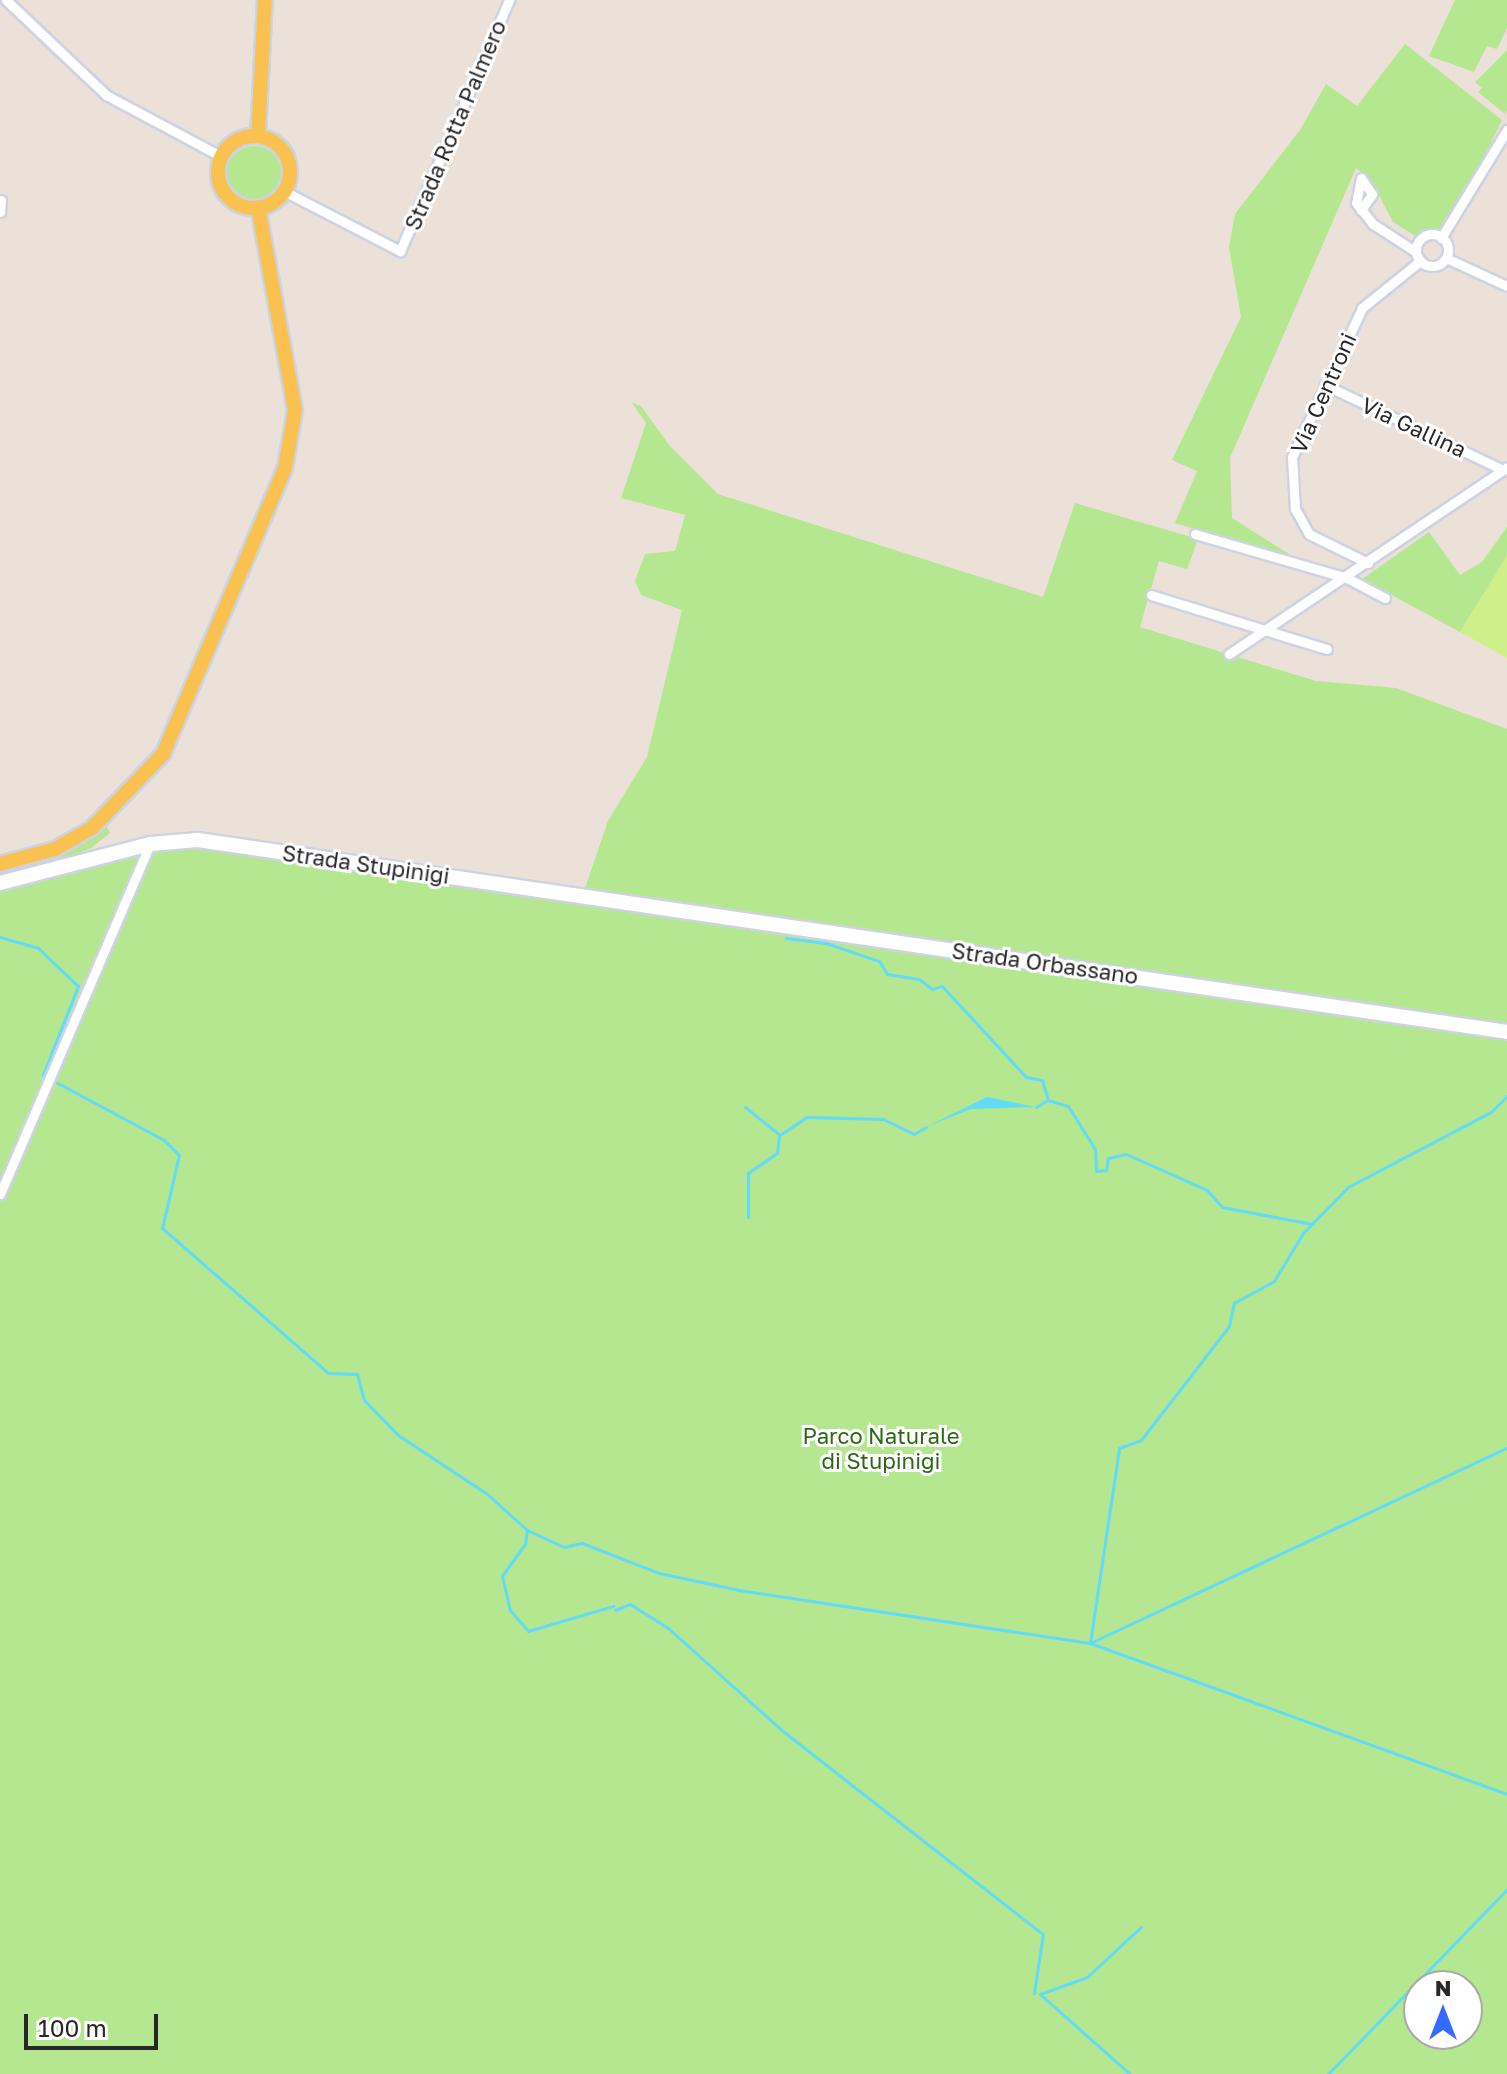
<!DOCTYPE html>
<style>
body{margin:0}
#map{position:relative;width:1507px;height:2074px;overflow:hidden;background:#ebe1d8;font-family:"Golos Text",sans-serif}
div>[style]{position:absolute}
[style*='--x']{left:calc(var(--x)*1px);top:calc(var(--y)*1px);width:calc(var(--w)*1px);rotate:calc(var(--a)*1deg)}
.green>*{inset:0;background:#b5e690}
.round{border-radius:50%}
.pitch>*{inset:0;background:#ceef8a}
.water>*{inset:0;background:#62dcf6}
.stream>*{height:3px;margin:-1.5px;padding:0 1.5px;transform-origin:1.5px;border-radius:1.5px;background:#62dcf6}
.roads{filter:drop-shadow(2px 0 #cdd3e2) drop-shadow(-2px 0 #cdd3e2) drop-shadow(0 2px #cdd3e2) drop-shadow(0 -2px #cdd3e2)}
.minor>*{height:9px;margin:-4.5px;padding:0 4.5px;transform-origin:4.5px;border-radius:4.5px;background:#fff}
.minor>.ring{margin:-4.5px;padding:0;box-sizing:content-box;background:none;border:9px solid #fff;border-radius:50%}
.secondary>*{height:14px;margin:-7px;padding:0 7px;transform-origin:7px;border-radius:7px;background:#fff}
.primary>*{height:14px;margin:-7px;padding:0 7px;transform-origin:7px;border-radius:7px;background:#f9c14f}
.primary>.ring{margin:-7px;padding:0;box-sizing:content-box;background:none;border:14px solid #f9c14f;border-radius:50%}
span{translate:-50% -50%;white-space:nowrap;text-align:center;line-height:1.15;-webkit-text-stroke:6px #fff;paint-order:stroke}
.street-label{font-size:22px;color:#272727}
.park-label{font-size:22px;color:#2e6714}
.north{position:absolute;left:1403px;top:1970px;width:80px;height:80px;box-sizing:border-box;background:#fff;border:2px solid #a9a9a9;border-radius:50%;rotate:0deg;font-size:22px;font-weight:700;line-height:32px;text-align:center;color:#272727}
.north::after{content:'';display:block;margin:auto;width:28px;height:36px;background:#316bff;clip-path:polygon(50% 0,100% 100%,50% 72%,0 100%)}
.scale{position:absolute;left:24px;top:2014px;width:134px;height:36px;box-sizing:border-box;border:4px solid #272727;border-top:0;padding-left:10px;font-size:24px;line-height:28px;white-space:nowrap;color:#272727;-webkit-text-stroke:6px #fff;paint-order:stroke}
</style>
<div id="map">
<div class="green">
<i style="clip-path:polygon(1455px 0,1507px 0,1507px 28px,1497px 49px,1487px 46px,1474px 72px,1429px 56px)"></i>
<i style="clip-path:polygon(1405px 44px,1502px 120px,1459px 208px,1439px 231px,1415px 236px,1393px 222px,1372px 182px,1356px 168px,1230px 458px,1232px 518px,1300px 561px,1175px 523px,1197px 471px,1172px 460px,1241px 317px,1229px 247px,1235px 214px,1300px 130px,1326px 84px,1357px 106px)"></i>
<i style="clip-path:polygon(1507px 50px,1507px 111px,1505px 114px,1478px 92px,1482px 88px,1475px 82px)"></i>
<i class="round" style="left:226px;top:146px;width:56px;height:56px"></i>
<i style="clip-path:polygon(evenodd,632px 403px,641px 406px,669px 445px,718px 494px,1043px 597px,1075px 503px,1198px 539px,1187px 569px,1159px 561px,1140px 627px,1316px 681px,1396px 688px,1507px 729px,1507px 2074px,0 2074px,0 869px,37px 862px,107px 827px,110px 833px,91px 848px,67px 858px,177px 841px,582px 897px,608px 821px,647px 757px,682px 610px,641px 595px,635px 581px,645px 554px,675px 551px,685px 515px,621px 498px,646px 423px,632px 403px,1419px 1986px,1467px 1986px,1467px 2034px,1419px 2034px,1419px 1986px)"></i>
<i style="clip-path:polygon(1507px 527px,1507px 556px,1460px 632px,1362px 579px,1429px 532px,1460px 575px,1482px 562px)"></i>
</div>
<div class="pitch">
<i style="clip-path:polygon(1507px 556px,1507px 658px,1460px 632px)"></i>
</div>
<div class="water">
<i style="clip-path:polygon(987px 1097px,1036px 1107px,971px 1109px,926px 1127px)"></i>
</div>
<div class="stream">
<i style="--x:0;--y:937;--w:40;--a:16"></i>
<i style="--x:38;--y:948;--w:55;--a:43.5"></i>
<i style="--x:78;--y:986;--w:96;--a:111.5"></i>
<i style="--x:786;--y:938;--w:40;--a:7.1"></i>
<i style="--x:826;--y:943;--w:56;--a:18.8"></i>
<i style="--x:879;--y:961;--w:15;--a:58"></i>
<i style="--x:887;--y:974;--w:32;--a:9"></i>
<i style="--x:919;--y:979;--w:16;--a:38"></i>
<i style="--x:932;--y:989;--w:10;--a:-17"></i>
<i style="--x:942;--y:986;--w:124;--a:47.3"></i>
<i style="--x:1026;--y:1077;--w:16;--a:11"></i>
<i style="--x:1042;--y:1080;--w:21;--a:73"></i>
<i style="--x:1048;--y:1100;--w:21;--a:17"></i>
<i style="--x:1068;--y:1106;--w:51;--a:57.9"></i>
<i style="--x:1095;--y:1149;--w:22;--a:87"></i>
<i style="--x:1096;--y:1171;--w:10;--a:-6"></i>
<i style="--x:1106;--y:1170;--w:12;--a:-81"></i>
<i style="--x:1108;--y:1158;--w:18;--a:-13"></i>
<i style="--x:1126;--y:1154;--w:89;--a:24"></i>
<i style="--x:1207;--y:1190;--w:23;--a:49"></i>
<i style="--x:1222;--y:1207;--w:92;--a:10.7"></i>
<i style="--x:52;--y:1080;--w:127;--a:28.2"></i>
<i style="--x:164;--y:1140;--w:21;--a:45"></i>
<i style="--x:179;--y:1155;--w:75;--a:103.1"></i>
<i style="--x:162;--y:1228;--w:220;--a:41.1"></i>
<i style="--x:328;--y:1373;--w:29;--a:2"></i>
<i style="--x:357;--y:1374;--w:27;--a:75"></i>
<i style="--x:364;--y:1400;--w:49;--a:45.8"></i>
<i style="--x:398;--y:1435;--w:107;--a:33.5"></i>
<i style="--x:487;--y:1494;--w:54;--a:42"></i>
<i style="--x:527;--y:1530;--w:41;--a:24.7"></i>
<i style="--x:564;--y:1547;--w:18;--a:-13"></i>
<i style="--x:582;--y:1543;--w:83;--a:21.3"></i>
<i style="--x:659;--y:1573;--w:82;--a:12"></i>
<i style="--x:739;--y:1590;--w:355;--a:8.6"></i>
<i style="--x:1090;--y:1643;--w:443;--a:19.9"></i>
<i style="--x:745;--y:1107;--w:45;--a:38.7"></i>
<i style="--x:780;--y:1135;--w:32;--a:-34"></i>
<i style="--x:807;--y:1117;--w:76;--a:1.5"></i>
<i style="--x:883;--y:1119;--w:34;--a:26"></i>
<i style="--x:914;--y:1134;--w:14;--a:-30"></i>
<i style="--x:1036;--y:1107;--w:12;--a:-31"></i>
<i style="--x:748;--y:1217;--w:44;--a:-90"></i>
<i style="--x:748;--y:1173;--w:35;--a:-35"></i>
<i style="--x:777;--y:1153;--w:16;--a:-83"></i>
<i style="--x:527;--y:1530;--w:14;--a:98"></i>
<i style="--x:525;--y:1544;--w:39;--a:126"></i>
<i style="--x:502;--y:1576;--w:35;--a:77"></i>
<i style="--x:510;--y:1610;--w:28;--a:49"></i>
<i style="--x:528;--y:1631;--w:89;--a:-16.4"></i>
<i style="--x:615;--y:1610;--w:16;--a:-22"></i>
<i style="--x:630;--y:1604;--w:45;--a:32.3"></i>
<i style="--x:668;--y:1628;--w:156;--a:41.9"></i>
<i style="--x:784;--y:1732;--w:328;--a:38"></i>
<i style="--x:1043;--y:1934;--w:60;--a:98.7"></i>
<i style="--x:1090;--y:1643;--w:197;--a:-81.5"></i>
<i style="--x:1119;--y:1448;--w:23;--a:-20"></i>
<i style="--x:1141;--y:1440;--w:144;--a:-52.3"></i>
<i style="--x:1229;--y:1326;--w:24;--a:-78"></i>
<i style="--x:1234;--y:1303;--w:46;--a:-28.8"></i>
<i style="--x:1274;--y:1281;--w:56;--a:-58.9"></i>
<i style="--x:1303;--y:1233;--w:64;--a:-45.6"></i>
<i style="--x:1348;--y:1187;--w:161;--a:-27.7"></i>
<i style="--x:1491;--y:1112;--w:23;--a:-45"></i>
<i style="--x:1090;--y:1643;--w:460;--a:-25.1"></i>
<i style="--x:1130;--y:2074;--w:120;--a:-138.4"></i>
<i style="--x:1040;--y:1994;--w:50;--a:-19.9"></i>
<i style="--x:1087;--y:1977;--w:74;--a:-42.8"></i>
<i style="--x:1328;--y:2074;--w:257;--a:-45.9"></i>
</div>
<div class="roads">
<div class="minor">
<i style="--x:6;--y:0;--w:138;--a:43.5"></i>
<i style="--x:106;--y:95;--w:132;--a:28.1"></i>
<i style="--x:284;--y:191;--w:131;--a:27.3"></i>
<i style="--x:400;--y:251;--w:274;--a:-66.5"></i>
<i style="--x:1361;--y:210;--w:19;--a:-55"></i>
<i style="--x:1372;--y:194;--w:19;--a:-125"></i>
<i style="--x:1361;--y:178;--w:25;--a:101"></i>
<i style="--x:1356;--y:203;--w:27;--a:51"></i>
<i style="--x:1373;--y:224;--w:51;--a:33.1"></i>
<i style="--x:0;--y:212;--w:12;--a:-85"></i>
<i class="ring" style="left:1416px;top:234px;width:23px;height:23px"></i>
<i style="--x:1441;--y:238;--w:127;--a:-58.6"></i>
<i style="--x:1446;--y:258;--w:67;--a:24.7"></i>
<i style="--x:1325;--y:385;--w:197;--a:25.5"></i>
<i style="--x:1195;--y:534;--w:158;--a:16.1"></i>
<i style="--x:1347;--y:578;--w:43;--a:27.8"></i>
<i style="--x:1368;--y:563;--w:66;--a:-153.8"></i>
<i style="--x:1309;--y:534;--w:29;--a:-119"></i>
<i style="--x:1295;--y:509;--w:52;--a:-93.3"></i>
<i style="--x:1292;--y:457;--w:165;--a:-64.8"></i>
<i style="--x:1362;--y:308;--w:75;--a:-39"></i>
<i style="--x:1151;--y:595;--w:184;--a:17.1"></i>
<i style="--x:1229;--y:654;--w:335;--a:-33.9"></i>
<i style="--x:0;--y:1194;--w:381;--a:-66.8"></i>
</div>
<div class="secondary">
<i style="--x:0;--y:883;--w:155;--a:-14.6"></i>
<i style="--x:150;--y:844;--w:48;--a:-4.8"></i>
<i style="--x:198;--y:840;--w:1323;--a:8.34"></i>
</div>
<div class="primary">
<i style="--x:258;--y:136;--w:136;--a:-87.1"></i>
<i class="ring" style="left:218px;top:136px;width:58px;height:58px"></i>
<i style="--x:0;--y:864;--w:57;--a:-15.3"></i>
<i style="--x:55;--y:849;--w:43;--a:-29.6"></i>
<i style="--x:92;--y:828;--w:103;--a:-46.2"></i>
<i style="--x:163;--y:754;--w:311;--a:-66.9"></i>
<i style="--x:285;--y:468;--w:59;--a:-80.2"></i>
<i style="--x:295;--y:410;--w:206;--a:-100.3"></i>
</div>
</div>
<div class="street-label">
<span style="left:455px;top:125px;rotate:-67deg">Strada Rotta Palmero</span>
<span style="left:1323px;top:393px;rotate:-66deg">Via Centroni</span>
<span style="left:1414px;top:427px;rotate:25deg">Via Gallina</span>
<span style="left:366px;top:864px;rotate:8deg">Strada Stupinigi</span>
<span style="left:1045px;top:963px;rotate:8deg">Strada Orbassano</span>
</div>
<div class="park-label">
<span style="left:881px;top:1448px">Parco Naturale<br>di Stupinigi</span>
</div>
<div class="north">N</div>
<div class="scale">100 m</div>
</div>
